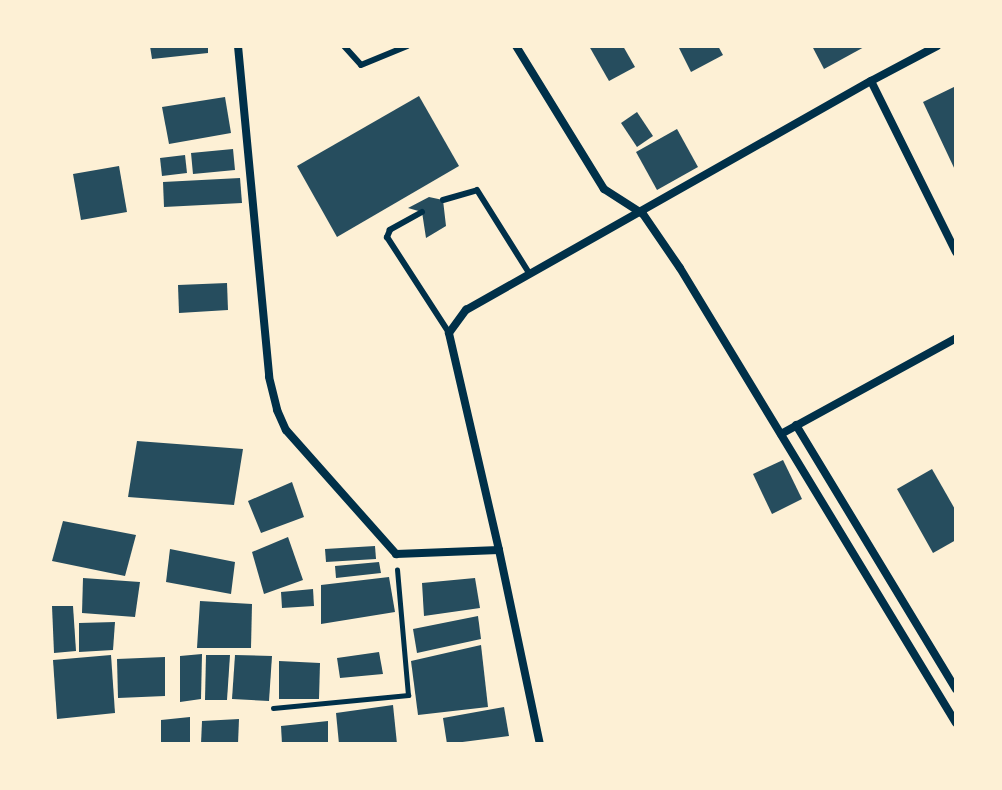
<!DOCTYPE html>
<style>
body{margin:0}
#map{position:relative;width:1002px;height:790px;overflow:hidden;background:#fdf0d5;font-family:Signika,sans-serif}
div>[style]{position:absolute}
[style*='--x']{left:calc(var(--x)*1px);top:calc(var(--y)*1px);width:calc(var(--w)*1px);rotate:calc(var(--a)*1deg)}
.building>*{inset:0;background:#264d5e}
.path>*{height:5px;margin:-2.5px;padding:0 2.5px;transform-origin:2.5px;border-radius:2.5px;background:#003049}
.service>*{height:6px;margin:-3px;padding:0 3px;transform-origin:3px;border-radius:3px;background:#003049}
.minor>*{height:8px;margin:-4px;padding:0 4px;transform-origin:4px;border-radius:4px;background:#003049}
span{translate:-50% -50%;white-space:nowrap;text-align:center;line-height:1.15;-webkit-text-stroke:6px #fdf0d5;paint-order:stroke}
.frame{position:absolute;inset:0;border:48px solid #fdf0d5;pointer-events:none}
</style>
<div id="map">
<div class="building">
<i style="clip-path:polygon(150px 46px,208px 46px,208px 53px,152px 59px)"></i>
<i style="clip-path:polygon(589px 46px,623px 46px,635px 67px,609px 81px)"></i>
<i style="clip-path:polygon(678px 46px,718px 46px,723px 55px,691px 72px)"></i>
<i style="clip-path:polygon(812px 46px,866px 46px,824px 69px)"></i>
<i style="clip-path:polygon(956px 86px,956px 172px,923px 102px)"></i>
<i style="clip-path:polygon(419px 96px,459px 166px,337px 237px,297px 166px)"></i>
<i style="clip-path:polygon(225px 97px,231px 133px,169px 144px,162px 107px)"></i>
<i style="clip-path:polygon(637px 112px,653px 136px,637px 147px,621px 123px)"></i>
<i style="clip-path:polygon(677px 129px,698px 167px,657px 190px,636px 152px)"></i>
<i style="clip-path:polygon(233px 149px,235px 170px,193px 174px,191px 153px)"></i>
<i style="clip-path:polygon(185px 155px,187px 173px,162px 176px,160px 158px)"></i>
<i style="clip-path:polygon(119px 166px,127px 212px,81px 220px,73px 174px)"></i>
<i style="clip-path:polygon(240px 178px,242px 203px,164px 207px,163px 182px)"></i>
<i style="clip-path:polygon(429px 197px,443px 200px,446px 226px,426px 238px,422px 212px,408px 208px)"></i>
<i style="clip-path:polygon(227px 283px,228px 310px,179px 313px,178px 285px)"></i>
<i style="clip-path:polygon(137px 441px,243px 449px,234px 505px,128px 497px)"></i>
<i style="clip-path:polygon(783px 460px,802px 499px,772px 514px,753px 474px)"></i>
<i style="clip-path:polygon(932px 469px,956px 511px,956px 540px,933px 553px,897px 489px)"></i>
<i style="clip-path:polygon(292px 482px,304px 517px,261px 533px,248px 501px)"></i>
<i style="clip-path:polygon(63px 521px,136px 535px,125px 576px,52px 561px)"></i>
<i style="clip-path:polygon(288px 537px,303px 580px,264px 594px,252px 552px)"></i>
<i style="clip-path:polygon(375px 546px,376px 559px,326px 562px,325px 549px)"></i>
<i style="clip-path:polygon(170px 549px,235px 562px,231px 594px,166px 582px)"></i>
<i style="clip-path:polygon(379px 562px,381px 573px,336px 578px,335px 566px)"></i>
<i style="clip-path:polygon(389px 577px,395px 612px,321px 624px,321px 585px)"></i>
<i style="clip-path:polygon(83px 578px,140px 582px,135px 617px,82px 613px)"></i>
<i style="clip-path:polygon(475px 578px,480px 608px,424px 616px,422px 583px)"></i>
<i style="clip-path:polygon(313px 589px,314px 606px,282px 608px,281px 592px)"></i>
<i style="clip-path:polygon(200px 601px,252px 604px,251px 648px,197px 648px)"></i>
<i style="clip-path:polygon(52px 606px,73px 606px,76px 651px,54px 653px)"></i>
<i style="clip-path:polygon(478px 616px,481px 639px,417px 653px,413px 629px)"></i>
<i style="clip-path:polygon(115px 622px,113px 650px,79px 652px,79px 623px)"></i>
<i style="clip-path:polygon(481px 645px,488px 707px,418px 715px,411px 661px)"></i>
<i style="clip-path:polygon(379px 652px,383px 674px,340px 678px,337px 658px)"></i>
<i style="clip-path:polygon(202px 654px,201px 699px,180px 702px,180px 656px)"></i>
<i style="clip-path:polygon(111px 655px,115px 713px,57px 719px,53px 660px)"></i>
<i style="clip-path:polygon(206px 655px,230px 655px,227px 700px,205px 700px)"></i>
<i style="clip-path:polygon(235px 655px,272px 656px,269px 701px,232px 699px)"></i>
<i style="clip-path:polygon(165px 657px,165px 696px,118px 698px,117px 659px)"></i>
<i style="clip-path:polygon(279px 661px,320px 663px,319px 699px,279px 699px)"></i>
<i style="clip-path:polygon(393px 705px,397px 744px,339px 744px,336px 713px)"></i>
<i style="clip-path:polygon(504px 707px,509px 736px,447px 744px,443px 718px)"></i>
<i style="clip-path:polygon(190px 717px,190px 744px,161px 744px,161px 720px)"></i>
<i style="clip-path:polygon(239px 719px,238px 744px,201px 744px,202px 721px)"></i>
<i style="clip-path:polygon(328px 721px,328px 744px,282px 744px,281px 726px)"></i>
</div>
<div class="path">
<i style="--x:273;--y:708;--w:136;--a:-5.5"></i>
<i style="--x:408;--y:695;--w:126;--a:-95"></i>
</div>
<div class="service">
<i style="--x:344;--y:46;--w:25;--a:48"></i>
<i style="--x:361;--y:65;--w:50;--a:-22.4"></i>
<i style="--x:443;--y:200;--w:35;--a:-16"></i>
<i style="--x:477;--y:190;--w:98;--a:57.9"></i>
<i style="--x:422;--y:212;--w:37;--a:151"></i>
<i style="--x:390;--y:230;--w:8;--a:113"></i>
<i style="--x:387;--y:237;--w:114;--a:57.1"></i>
</div>
<div class="minor">
<i style="--x:238;--y:46;--w:332;--a:84.6"></i>
<i style="--x:269;--y:377;--w:34;--a:76"></i>
<i style="--x:277;--y:410;--w:22;--a:66"></i>
<i style="--x:286;--y:430;--w:166;--a:48.4"></i>
<i style="--x:396;--y:554;--w:103;--a:-2.2"></i>
<i style="--x:499;--y:550;--w:198;--a:78.1"></i>
<i style="--x:516;--y:46;--w:168;--a:58.4"></i>
<i style="--x:604;--y:189;--w:46;--a:32.7"></i>
<i style="--x:643;--y:214;--w:65;--a:55.6"></i>
<i style="--x:680;--y:268;--w:532;--a:58.76"></i>
<i style="--x:871;--y:81;--w:75;--a:-27.9"></i>
<i style="--x:796;--y:425;--w:309;--a:58.8"></i>
<i style="--x:781;--y:434;--w:200;--a:-28.7"></i>
<i style="--x:499;--y:550;--w:223;--a:-103"></i>
<i style="--x:449;--y:333;--w:29;--a:-54"></i>
<i style="--x:466;--y:310;--w:465;--a:-29.5"></i>
<i style="--x:871;--y:81;--w:191;--a:63.6"></i>
</div>
<div class="frame"></div>
</div>
